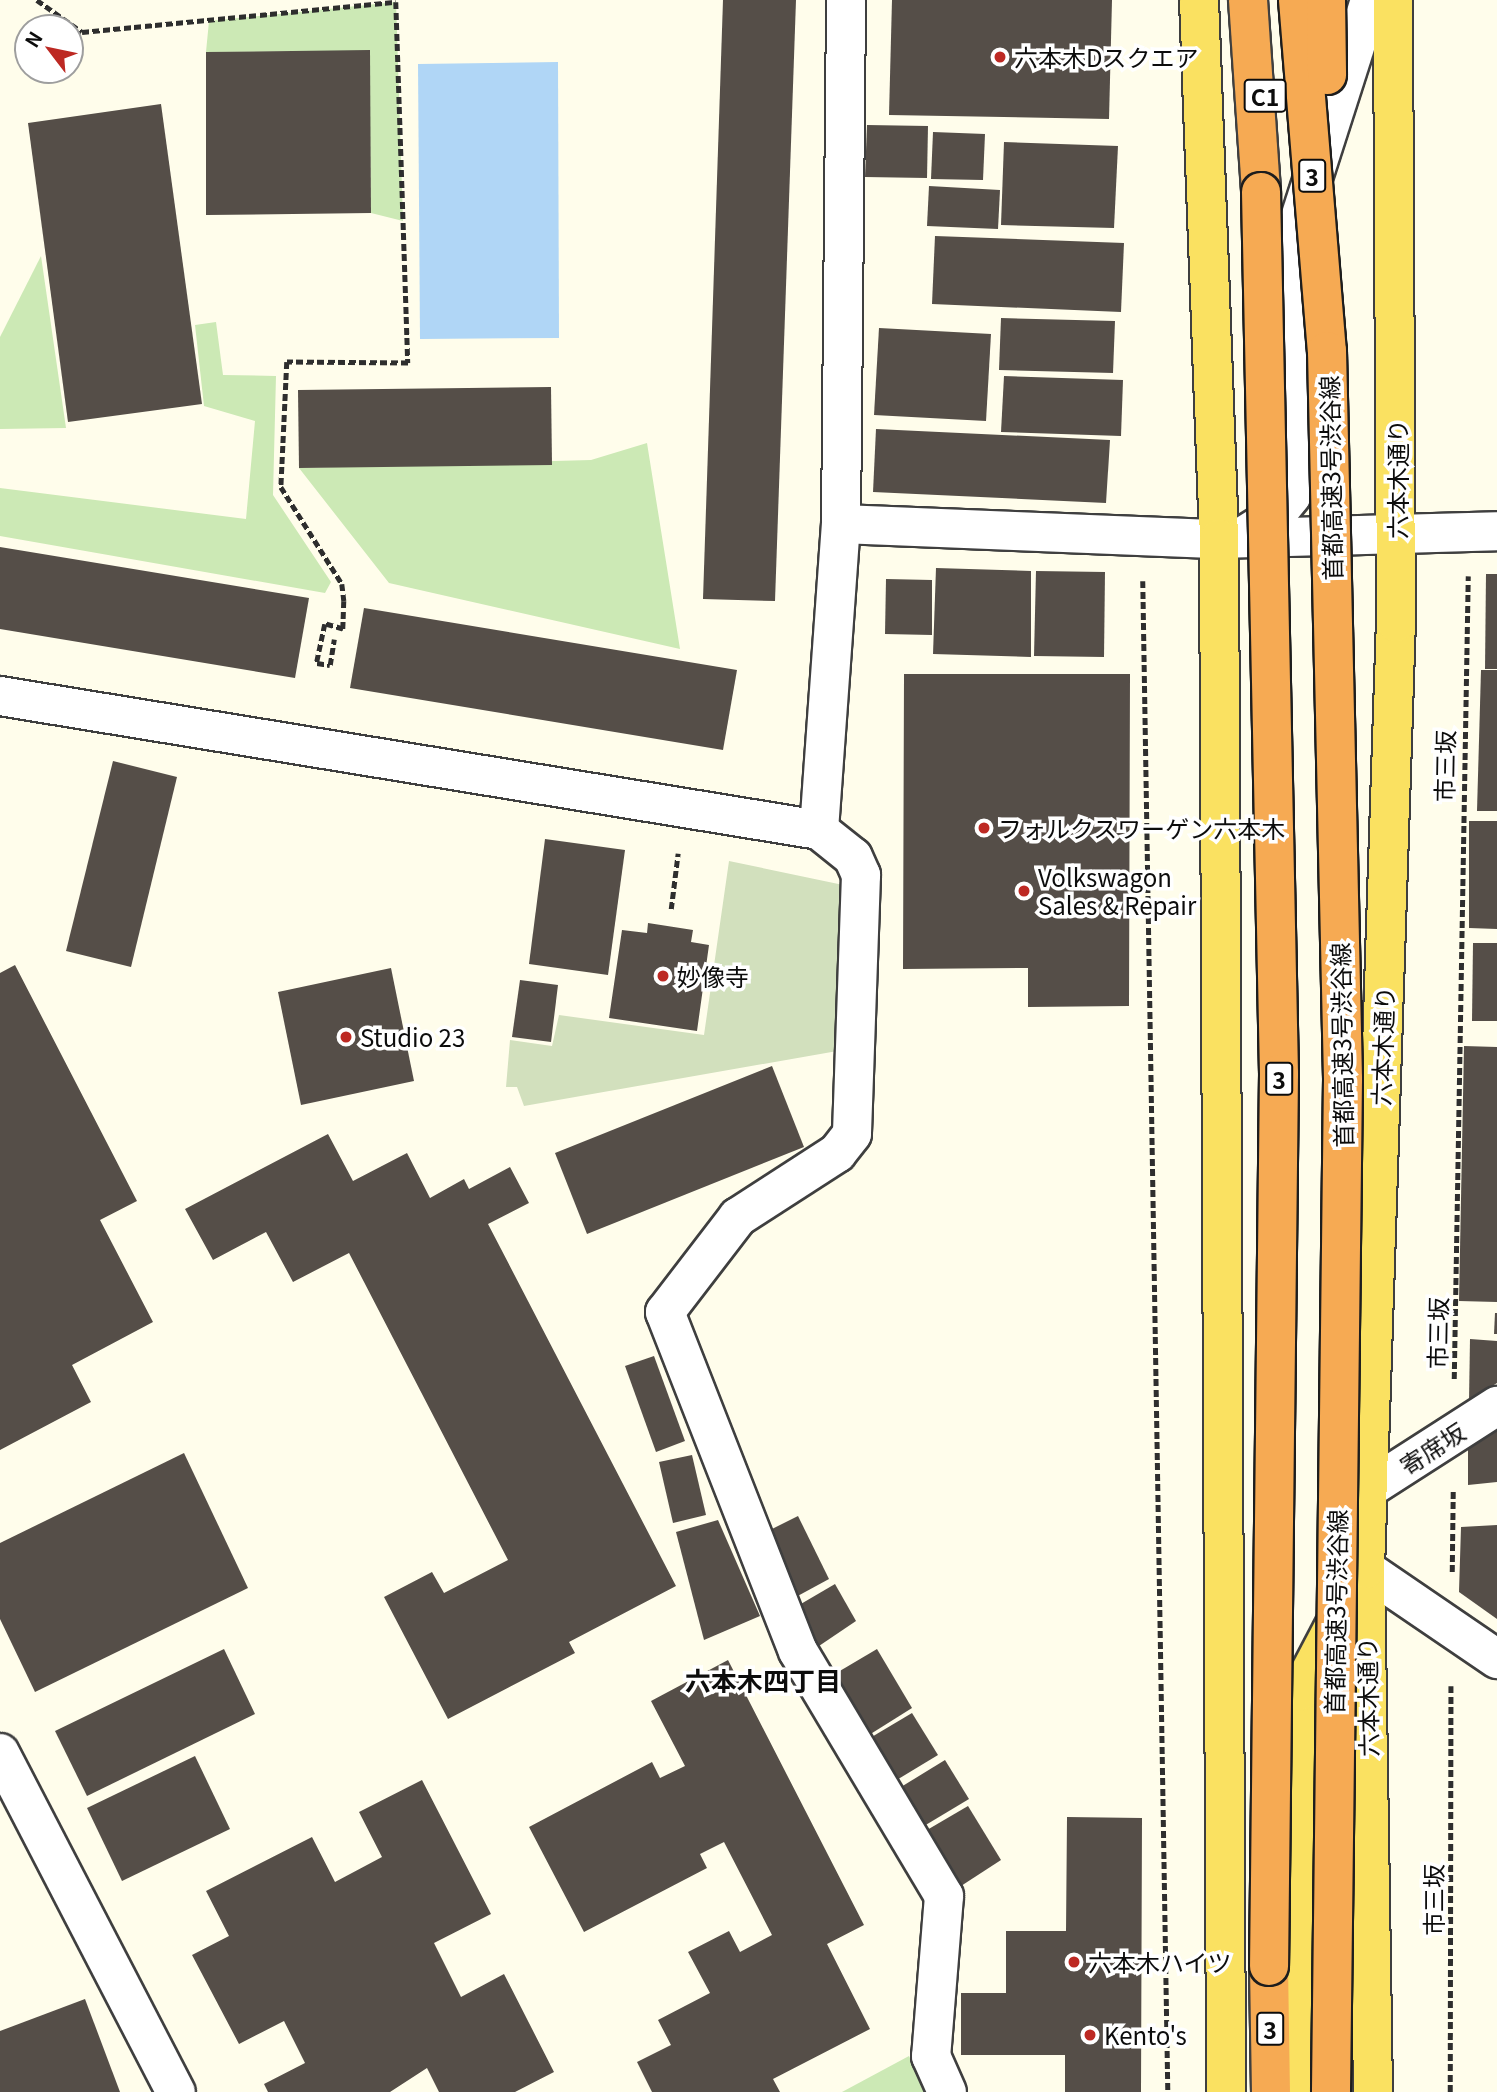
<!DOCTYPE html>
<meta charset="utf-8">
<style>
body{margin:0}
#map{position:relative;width:1497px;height:2092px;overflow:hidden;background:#fffdeb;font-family:Georgia,"Noto Sans JP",serif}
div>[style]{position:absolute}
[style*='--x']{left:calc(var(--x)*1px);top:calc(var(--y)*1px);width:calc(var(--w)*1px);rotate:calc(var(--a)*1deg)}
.green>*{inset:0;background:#cce9b5}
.cemetery>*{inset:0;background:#d2e0bd}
.water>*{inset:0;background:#b0d6f6}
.building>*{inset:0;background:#554e48}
.path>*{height:4.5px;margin-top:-2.25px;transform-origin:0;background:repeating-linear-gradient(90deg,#2e2e2e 0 7px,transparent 0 10.5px)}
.roads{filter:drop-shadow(2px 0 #3f3f3f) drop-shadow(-2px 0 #3f3f3f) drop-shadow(0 2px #3f3f3f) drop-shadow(0 -2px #3f3f3f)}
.minor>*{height:38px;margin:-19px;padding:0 19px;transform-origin:19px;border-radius:19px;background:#fff}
.major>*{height:38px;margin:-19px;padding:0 19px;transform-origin:19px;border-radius:19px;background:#fae161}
.highway>*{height:38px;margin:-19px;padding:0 19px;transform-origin:19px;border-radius:19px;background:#f6aa53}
.bridges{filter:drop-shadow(2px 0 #1d1d1d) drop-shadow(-2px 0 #1d1d1d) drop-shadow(0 2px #1d1d1d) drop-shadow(0 -2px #1d1d1d)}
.highway-bridge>*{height:38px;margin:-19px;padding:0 19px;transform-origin:19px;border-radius:19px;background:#f6aa53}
.dots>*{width:19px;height:19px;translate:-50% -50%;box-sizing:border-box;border:4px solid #fff;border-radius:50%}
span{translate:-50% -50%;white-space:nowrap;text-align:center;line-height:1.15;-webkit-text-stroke:7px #fff;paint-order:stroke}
.shield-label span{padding:2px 5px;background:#fff;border:2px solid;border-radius:5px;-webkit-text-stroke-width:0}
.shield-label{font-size:23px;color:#0c0c0c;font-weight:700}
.poi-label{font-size:24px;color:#0c0c0c}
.left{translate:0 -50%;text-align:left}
.street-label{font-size:24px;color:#0c0c0c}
.neighbourhood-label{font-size:26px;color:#0c0c0c;font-weight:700}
.north{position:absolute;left:14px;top:14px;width:70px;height:70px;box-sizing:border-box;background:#fff;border:2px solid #9e9e9e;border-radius:50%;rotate:302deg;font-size:19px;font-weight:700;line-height:28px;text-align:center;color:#0c0c0c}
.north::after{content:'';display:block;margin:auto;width:24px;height:32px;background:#bd2923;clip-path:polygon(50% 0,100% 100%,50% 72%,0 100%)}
</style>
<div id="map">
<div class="green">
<i style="clip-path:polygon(396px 2px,403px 221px,371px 213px,369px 51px,206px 52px,209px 21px)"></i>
<i style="clip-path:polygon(41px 256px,66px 428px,0 429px,0 337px)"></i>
<i style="clip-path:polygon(216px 322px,223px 375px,276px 376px,273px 495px,331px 582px,325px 593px,0 536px,0 488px,246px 519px,255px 421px,204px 406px,195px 325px)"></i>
<i style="clip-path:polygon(647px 443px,680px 649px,389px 583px,299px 468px,591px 460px)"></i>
<i style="clip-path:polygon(909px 2056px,927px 2092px,842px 2092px)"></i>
</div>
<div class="cemetery">
<i style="clip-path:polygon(729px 861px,848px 886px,843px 1050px,524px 1106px,517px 1087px,506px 1087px,510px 1040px,552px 1046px,559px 1015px,704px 1035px)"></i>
</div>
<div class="water">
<i style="clip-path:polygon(558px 62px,559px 338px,420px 339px,418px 64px)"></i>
</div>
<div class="building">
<i style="clip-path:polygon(723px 0,796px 0,775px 601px,703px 599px)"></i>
<i style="clip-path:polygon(892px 0,1112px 0,1109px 119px,889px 115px)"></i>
<i style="clip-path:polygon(370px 50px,371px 213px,206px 215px,206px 52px)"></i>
<i style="clip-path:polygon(161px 104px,202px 404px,68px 422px,28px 123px)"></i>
<i style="clip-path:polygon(867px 125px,928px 126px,927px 178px,865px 177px)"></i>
<i style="clip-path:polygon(933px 132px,985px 134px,983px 180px,931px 179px)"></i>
<i style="clip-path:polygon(1004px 142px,1118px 146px,1114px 228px,1001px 225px)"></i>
<i style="clip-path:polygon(929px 186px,1000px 190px,998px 229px,927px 226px)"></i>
<i style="clip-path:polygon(935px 236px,1124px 243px,1121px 312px,932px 304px)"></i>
<i style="clip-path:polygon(1001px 318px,1115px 321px,1113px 373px,999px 370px)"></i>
<i style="clip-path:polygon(879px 328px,991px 334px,986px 421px,874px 415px)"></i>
<i style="clip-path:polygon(1004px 376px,1123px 380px,1121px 436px,1001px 432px)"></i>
<i style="clip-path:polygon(551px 387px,552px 465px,299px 468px,298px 390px)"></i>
<i style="clip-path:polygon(876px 429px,1110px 440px,1106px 503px,873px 492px)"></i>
<i style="clip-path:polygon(0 547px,309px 598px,295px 678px,0 629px)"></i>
<i style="clip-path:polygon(936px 568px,1031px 571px,1031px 657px,933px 654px)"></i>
<i style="clip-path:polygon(1036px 571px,1105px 572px,1104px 657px,1034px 656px)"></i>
<i style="clip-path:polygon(1486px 574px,1497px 574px,1497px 669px,1485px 669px)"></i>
<i style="clip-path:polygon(886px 579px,932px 580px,932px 635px,885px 634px)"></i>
<i style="clip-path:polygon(364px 608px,737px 670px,723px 750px,350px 688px)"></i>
<i style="clip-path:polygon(1481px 670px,1497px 670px,1497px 811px,1477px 811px)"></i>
<i style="clip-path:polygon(904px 674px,1130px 674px,1129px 1006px,1028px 1007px,1028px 968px,903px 969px)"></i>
<i style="clip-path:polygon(113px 761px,177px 777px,131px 967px,66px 951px)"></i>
<i style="clip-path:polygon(1469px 821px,1497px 821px,1497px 929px,1469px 928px)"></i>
<i style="clip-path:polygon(545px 839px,625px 850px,608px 975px,529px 964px)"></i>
<i style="clip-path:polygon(648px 923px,693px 930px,691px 942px,709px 945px,697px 1031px,609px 1018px,622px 930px,647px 933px)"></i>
<i style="clip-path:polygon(1473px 943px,1497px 943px,1497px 1021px,1472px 1021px)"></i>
<i style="clip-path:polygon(15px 965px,137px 1201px,100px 1220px,153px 1322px,72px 1365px,91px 1402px,0 1450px,0 973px)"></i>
<i style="clip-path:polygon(391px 968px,414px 1081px,301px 1105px,278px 992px)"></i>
<i style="clip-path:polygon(520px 980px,558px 985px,551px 1042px,512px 1037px)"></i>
<i style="clip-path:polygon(1464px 1046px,1497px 1047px,1497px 1302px,1459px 1301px)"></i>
<i style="clip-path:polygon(772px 1066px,804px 1147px,587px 1234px,555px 1153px)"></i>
<i style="clip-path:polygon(328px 1134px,353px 1181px,407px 1153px,430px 1198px,464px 1179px,469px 1189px,510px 1167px,529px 1203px,488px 1224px,676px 1586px,569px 1642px,575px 1653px,448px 1719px,384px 1597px,432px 1572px,444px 1593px,508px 1560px,349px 1253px,293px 1282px,266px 1232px,213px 1260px,185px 1209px)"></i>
<i style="clip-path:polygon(1495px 1313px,1497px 1313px,1497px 1334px,1494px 1334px)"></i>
<i style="clip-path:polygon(1470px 1339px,1497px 1341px,1497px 1383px,1469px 1401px)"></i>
<i style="clip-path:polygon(654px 1356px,685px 1441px,656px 1452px,625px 1366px)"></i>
<i style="clip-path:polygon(1497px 1430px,1497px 1482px,1468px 1485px,1468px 1447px)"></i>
<i style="clip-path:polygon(184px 1453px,248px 1588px,35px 1692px,0 1619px,0 1543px)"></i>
<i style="clip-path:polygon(692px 1455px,706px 1515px,673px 1523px,659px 1462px)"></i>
<i style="clip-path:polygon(798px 1516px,829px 1579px,794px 1598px,762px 1534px)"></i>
<i style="clip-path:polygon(718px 1520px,760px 1616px,704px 1640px,676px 1532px)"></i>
<i style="clip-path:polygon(1497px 1525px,1497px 1619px,1459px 1592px,1461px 1527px)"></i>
<i style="clip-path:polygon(835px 1584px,856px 1621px,816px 1648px,794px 1608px)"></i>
<i style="clip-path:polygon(224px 1649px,255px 1714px,87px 1796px,55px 1731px)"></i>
<i style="clip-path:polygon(877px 1649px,912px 1708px,869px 1735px,833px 1675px)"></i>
<i style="clip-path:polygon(728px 1660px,864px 1925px,827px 1944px,870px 2029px,773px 2079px,780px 2092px,652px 2092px,637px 2062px,671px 2045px,658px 2020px,710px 1993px,688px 1952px,729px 1931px,740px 1952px,772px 1935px,724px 1842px,700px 1854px,707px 1868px,584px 1932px,529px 1827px,652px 1762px,660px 1778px,685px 1766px,651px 1701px)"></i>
<i style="clip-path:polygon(912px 1713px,938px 1755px,895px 1781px,870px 1738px)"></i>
<i style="clip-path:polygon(195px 1756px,230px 1829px,122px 1881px,87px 1808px)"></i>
<i style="clip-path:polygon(945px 1760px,969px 1799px,924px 1826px,901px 1787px)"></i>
<i style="clip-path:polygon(422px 1780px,491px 1914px,434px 1943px,461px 1997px,504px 1974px,554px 2072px,515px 2092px,439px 2092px,427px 2068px,390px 2092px,268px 2092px,264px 2084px,305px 2063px,284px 2021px,239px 2044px,192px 1955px,229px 1936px,206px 1891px,312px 1837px,335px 1882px,382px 1857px,359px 1812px)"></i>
<i style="clip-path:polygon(968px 1806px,1001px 1860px,961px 1886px,927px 1830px)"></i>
<i style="clip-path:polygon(1067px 1817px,1142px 1818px,1141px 2092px,1065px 2092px,1065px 2055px,961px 2055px,961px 1993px,1006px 1993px,1006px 1931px,1066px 1931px)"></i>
<i style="clip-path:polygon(85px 1999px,120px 2092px,0 2092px,0 2031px)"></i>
</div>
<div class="path">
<i style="--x:37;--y:0;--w:55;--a:35.4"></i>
<i style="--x:82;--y:32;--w:315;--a:-5.5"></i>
<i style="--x:396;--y:2;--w:361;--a:88.1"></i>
<i style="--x:408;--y:363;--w:121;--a:-179.5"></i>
<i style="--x:287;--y:362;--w:125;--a:92.7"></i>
<i style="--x:281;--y:487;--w:115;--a:57.8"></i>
<i style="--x:342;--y:584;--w:17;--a:83"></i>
<i style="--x:344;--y:601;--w:28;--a:92"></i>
<i style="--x:343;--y:629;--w:19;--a:-164"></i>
<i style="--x:325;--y:624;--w:40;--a:102"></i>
<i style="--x:317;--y:663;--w:13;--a:9"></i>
<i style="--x:330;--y:665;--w:26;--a:-81"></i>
<i style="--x:1143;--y:581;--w:1511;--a:89.05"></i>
<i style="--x:671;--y:909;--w:56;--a:-82.9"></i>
<i style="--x:1454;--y:1379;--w:803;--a:-89"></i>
<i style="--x:1452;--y:1572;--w:82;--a:-89.3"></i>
<i style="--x:1450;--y:2092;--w:406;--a:-89.9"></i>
</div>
<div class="roads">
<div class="minor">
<i style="--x:841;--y:524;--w:378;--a:2.3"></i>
<i style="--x:1219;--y:539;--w:278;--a:-1.6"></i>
<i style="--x:1248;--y:533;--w:32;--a:-32"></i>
<i style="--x:1275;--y:516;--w:26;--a:-51"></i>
<i style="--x:1291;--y:496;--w:36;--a:-77"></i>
<i style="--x:1299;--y:461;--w:221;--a:-91.6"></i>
<i style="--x:1293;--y:240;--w:252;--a:-72.2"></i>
<i style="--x:0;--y:696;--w:830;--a:9.29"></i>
<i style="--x:819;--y:830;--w:307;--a:-85.9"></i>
<i style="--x:841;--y:524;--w:524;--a:-89.45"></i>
<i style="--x:819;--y:830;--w:43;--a:38.5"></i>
<i style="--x:853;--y:857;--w:20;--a:66"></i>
<i style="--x:861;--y:875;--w:259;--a:92"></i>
<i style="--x:852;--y:1134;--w:24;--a:128"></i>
<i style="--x:837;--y:1153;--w:118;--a:147.1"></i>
<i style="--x:738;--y:1217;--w:120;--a:127.5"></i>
<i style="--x:665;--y:1312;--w:364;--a:68.6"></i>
<i style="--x:798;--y:1651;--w:285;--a:59.2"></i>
<i style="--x:944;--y:1896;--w:161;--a:94.6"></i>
<i style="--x:931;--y:2056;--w:39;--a:66"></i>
<i style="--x:1366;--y:1490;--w:156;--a:-32.7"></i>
<i style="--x:1365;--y:1569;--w:160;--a:34.3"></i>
<i style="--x:0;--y:1753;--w:382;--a:62.6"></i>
</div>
<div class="major">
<i style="--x:1199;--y:0;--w:539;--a:87.87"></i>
<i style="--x:1219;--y:539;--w:1553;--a:89.74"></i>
<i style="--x:1303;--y:2092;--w:401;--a:-90.4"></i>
<i style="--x:1300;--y:1691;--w:90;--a:-62.3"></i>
<i style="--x:1373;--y:2092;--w:523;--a:-90.88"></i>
<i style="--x:1365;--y:1569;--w:948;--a:-88.13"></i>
<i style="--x:1396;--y:622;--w:622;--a:-90.28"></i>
</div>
<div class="highway">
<i style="--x:1248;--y:0;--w:192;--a:86.1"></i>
<i style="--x:1269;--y:1966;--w:126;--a:89.1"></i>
</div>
</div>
<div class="bridges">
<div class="highway-bridge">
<i style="--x:1298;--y:0;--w:352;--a:85.3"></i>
<i style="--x:1327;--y:351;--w:728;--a:88.74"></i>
<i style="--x:1343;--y:1079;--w:1013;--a:90.68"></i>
<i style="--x:1326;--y:0;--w:75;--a:89.2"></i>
<i style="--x:1261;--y:192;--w:882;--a:88.83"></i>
<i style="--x:1279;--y:1074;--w:892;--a:90.64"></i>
</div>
</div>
<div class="dots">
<i style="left:1000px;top:57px;background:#bd2923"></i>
<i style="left:984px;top:828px;background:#bd2923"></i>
<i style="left:1024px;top:891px;background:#bd2923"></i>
<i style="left:663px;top:976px;background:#bd2923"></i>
<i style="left:346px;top:1037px;background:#bd2923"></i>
<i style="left:1074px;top:1962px;background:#bd2923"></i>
<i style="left:1090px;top:2035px;background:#bd2923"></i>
</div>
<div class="shield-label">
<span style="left:1265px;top:96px">C1</span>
<span style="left:1312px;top:176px">3</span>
<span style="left:1279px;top:1079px">3</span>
<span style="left:1270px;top:2029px">3</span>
</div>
<div class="poi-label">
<span class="left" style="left:1014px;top:57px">六本木Dスクエア</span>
<span class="left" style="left:998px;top:828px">フォルクスワーゲン六本木</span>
<span class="left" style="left:1038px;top:891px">Volkswagon<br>Sales &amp; Repair</span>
<span class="left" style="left:677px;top:976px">妙像寺</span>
<span class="left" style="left:360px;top:1037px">Studio 23</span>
<span class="left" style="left:1088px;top:1962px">六本木ハイツ</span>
<span class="left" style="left:1104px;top:2035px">Kento's</span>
</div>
<div class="street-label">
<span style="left:1330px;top:478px;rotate:-91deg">首都高速3号渋谷線</span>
<span style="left:1397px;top:479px;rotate:-90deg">六本木通り</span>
<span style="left:1444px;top:766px;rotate:-89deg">市三坂</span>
<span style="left:1341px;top:1045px;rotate:-91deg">首都高速3号渋谷線</span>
<span style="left:1382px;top:1046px;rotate:-88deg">六本木通り</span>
<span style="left:1437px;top:1333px;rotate:-89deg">市三坂</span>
<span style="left:1432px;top:1448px;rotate:-33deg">寄席坂</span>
<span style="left:1335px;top:1612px;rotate:-89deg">首都高速3号渋谷線</span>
<span style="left:1367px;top:1697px;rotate:-91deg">六本木通り</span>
<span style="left:1433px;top:1900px;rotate:-90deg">市三坂</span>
</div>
<div class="neighbourhood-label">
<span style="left:763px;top:1680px">六本木四丁目</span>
</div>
<div class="north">N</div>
</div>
